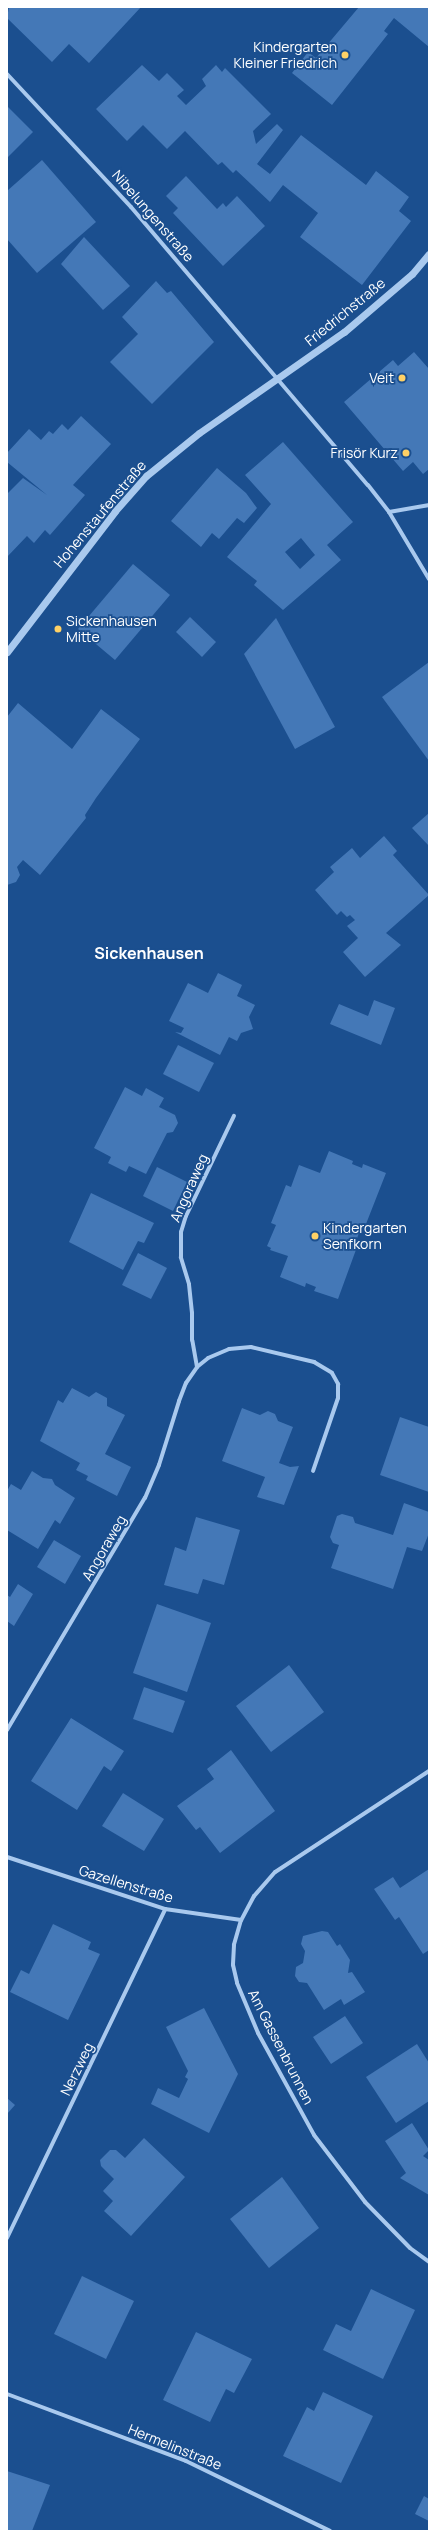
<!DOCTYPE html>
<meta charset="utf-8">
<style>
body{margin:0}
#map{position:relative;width:436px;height:2538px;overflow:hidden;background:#1b4f8f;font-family:Manrope,sans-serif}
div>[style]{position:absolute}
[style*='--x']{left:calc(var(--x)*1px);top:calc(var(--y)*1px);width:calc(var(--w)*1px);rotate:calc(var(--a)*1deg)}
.building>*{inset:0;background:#4478b7}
.minor>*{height:4px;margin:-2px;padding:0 2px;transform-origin:2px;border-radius:2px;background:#a9c9ee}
.tertiary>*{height:7px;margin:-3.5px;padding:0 3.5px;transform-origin:3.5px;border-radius:3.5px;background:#a9c9ee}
.dots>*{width:11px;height:11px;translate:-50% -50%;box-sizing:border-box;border:2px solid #1b4f8f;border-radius:50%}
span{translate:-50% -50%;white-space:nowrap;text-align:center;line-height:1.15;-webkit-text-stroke:3.5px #1b4f8f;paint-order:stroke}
.poi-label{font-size:14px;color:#fff}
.right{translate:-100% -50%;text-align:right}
.left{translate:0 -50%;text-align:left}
.street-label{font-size:14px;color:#fff}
.quarter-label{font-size:16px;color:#fff;font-weight:700}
.frame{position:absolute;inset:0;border:8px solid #fff;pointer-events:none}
</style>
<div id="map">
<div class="building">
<i style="clip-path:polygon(9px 7px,141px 7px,89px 63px,69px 44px,52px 62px,7px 18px)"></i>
<i style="clip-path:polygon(359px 7px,429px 7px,429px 47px,394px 18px,384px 31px,388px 34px,332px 105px,292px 73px,308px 52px,316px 58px)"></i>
<i style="clip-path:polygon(142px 65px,159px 81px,167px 73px,184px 90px,177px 96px,186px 105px,206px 86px,202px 79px,216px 65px,222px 72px,225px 68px,271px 114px,253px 131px,256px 144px,277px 124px,283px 130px,257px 164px,270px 174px,301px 135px,366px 185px,376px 171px,409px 197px,399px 211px,411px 221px,362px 285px,300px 237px,318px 213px,283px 185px,270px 202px,236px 170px,233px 173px,222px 162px,218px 165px,185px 131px,167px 149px,143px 125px,127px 141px,96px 109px)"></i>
<i style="clip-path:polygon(7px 106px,33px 132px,7px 158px)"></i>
<i style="clip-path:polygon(42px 160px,96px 222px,37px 273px,7px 239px,7px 191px)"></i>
<i style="clip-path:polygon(186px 176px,217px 209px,223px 203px,226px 207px,237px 196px,265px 226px,223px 266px,173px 213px,178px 208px,166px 196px)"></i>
<i style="clip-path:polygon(84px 237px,130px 286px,103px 310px,61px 264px)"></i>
<i style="clip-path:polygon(156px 281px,167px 293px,171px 291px,214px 342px,152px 404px,110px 362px,138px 334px,122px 317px)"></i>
<i style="clip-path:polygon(414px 352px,429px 369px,429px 469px,423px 474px,413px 462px,403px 471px,344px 402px,393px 360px,398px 366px)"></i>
<i style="clip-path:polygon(81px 416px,111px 444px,73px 485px,85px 495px,50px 535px,45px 530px,34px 543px,27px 536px,7px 557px,7px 494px,23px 478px,47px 495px,7px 462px,7px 453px,29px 429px,41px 440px,49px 431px,53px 434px,62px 424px,68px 430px)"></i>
<i style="clip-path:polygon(evenodd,283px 442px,353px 522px,327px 545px,341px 560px,283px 610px,254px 585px,257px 581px,227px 557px,271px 504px,245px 475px,283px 442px,301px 538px,315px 555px,300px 569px,285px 552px,301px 538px)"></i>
<i style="clip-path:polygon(217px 468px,246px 493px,257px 508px,244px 523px,237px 518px,219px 539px,212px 533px,201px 547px,171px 521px)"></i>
<i style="clip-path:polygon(133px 564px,170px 595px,115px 660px,78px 629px)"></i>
<i style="clip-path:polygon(190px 617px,216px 642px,202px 657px,176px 632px)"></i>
<i style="clip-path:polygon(276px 618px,335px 727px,295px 749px,244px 654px)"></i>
<i style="clip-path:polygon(429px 662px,429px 761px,382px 697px)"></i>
<i style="clip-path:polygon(18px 703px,72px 749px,101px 709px,140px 739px,96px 798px,85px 815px,86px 818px,40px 875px,23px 860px,17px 867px,20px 875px,16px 882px,7px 885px,7px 717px)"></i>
<i style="clip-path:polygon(429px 813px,429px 846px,412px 828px)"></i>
<i style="clip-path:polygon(384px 836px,397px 851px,393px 855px,429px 895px,386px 933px,401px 945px,365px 977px,343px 952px,358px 938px,347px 926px,355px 920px,350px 915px,347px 917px,341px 911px,337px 915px,315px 890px,334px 872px,330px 867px,352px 848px,360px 858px)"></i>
<i style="clip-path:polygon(218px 973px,242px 985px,237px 996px,255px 1005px,249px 1017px,253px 1029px,241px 1033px,237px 1041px,229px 1037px,220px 1055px,175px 1032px,181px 1033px,184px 1028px,169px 1021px,188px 983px,208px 993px)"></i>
<i style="clip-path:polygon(374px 1000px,395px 1008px,381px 1045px,330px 1024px,339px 1004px,368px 1016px)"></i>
<i style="clip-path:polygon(178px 1045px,214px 1063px,199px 1092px,163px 1074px)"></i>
<i style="clip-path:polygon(125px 1087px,142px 1096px,146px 1088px,164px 1098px,159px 1107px,175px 1115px,178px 1123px,173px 1132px,167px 1133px,146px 1174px,129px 1166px,126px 1172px,108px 1163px,111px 1157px,94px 1148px)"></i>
<i style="clip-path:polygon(329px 1151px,353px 1161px,352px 1164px,362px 1168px,363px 1164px,386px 1173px,366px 1224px,363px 1223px,354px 1246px,357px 1247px,338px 1299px,314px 1291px,316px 1287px,306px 1283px,305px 1287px,280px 1277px,288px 1256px,270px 1250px,271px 1248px,267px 1246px,276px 1225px,271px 1223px,286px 1185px,291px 1187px,299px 1165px,320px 1173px)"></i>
<i style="clip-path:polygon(157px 1167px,187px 1182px,173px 1211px,143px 1196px)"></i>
<i style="clip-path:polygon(91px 1193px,154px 1223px,144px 1243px,138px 1241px,123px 1270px,69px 1242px)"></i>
<i style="clip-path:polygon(138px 1253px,167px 1268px,151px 1299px,122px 1285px)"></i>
<i style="clip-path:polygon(72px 1388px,89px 1397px,96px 1392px,107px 1398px,107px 1406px,125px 1415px,105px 1454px,131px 1467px,117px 1496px,86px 1480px,88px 1476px,76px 1470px,80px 1463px,40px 1441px,58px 1400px,63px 1403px)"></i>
<i style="clip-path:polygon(242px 1408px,260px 1415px,268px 1411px,275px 1414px,278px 1421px,293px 1427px,279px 1463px,290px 1467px,299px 1466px,284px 1505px,257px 1497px,265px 1477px,222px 1461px)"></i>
<i style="clip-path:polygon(400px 1417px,429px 1427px,429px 1492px,380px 1475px)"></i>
<i style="clip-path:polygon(32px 1471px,43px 1478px,52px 1479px,55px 1485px,75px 1498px,60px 1524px,55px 1520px,38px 1549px,7px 1530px,7px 1491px,11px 1484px,21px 1490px)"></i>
<i style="clip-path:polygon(404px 1503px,429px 1512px,429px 1533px,422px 1551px,407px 1547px,393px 1589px,331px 1568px,339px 1545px,333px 1543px,330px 1537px,337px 1516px,342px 1514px,353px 1517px,355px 1523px,393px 1535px)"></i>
<i style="clip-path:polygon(196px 1517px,240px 1530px,224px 1585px,203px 1579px,198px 1594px,164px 1585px,175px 1547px,186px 1551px)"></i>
<i style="clip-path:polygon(54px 1540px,81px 1556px,65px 1584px,37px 1567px)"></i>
<i style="clip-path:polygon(18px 1584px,33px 1594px,14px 1626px,7px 1621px,7px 1595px,10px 1597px)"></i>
<i style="clip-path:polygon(157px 1604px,211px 1623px,187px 1692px,133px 1673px)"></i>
<i style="clip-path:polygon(289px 1665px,324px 1712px,271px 1752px,236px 1706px)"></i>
<i style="clip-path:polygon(144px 1687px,185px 1701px,173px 1733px,133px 1719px)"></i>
<i style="clip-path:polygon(71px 1718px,124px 1751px,111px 1771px,104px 1766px,77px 1810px,31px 1781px)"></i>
<i style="clip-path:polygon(231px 1750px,275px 1811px,220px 1853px,200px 1827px,196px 1830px,177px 1806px,214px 1779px,207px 1769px)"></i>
<i style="clip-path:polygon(123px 1793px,164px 1819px,144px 1851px,102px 1826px)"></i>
<i style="clip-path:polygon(429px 1869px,429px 1950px,423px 1954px,399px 1917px,395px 1920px,374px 1889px,393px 1877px,400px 1888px)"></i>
<i style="clip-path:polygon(53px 1924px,91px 1942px,88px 1949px,100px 1954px,68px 2020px,10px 1992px,21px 1970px,29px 1974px)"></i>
<i style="clip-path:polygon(322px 1931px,328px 1932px,337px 1946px,340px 1944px,350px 1960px,348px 1973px,352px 1972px,365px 1992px,344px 2005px,341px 1999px,324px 2010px,307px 1983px,299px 1982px,295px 1976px,296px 1967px,303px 1963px,305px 1951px,301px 1944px,303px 1936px)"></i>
<i style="clip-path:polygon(204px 2008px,238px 2074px,209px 2133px,151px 2104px,158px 2088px,179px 2098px,188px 2079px,185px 2077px,188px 2071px,166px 2027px)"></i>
<i style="clip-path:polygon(345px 2016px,363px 2043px,331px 2064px,313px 2037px)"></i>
<i style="clip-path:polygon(417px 2044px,429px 2063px,429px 2101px,396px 2123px,366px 2077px)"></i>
<i style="clip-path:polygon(7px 2098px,15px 2105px,7px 2114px)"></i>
<i style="clip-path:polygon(412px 2123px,429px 2150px,423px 2156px,429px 2160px,429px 2195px,400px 2178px,406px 2173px,385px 2141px)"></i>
<i style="clip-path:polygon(144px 2138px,185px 2177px,131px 2236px,104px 2211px,113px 2201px,103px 2191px,114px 2179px,101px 2166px,100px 2160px,110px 2150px,116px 2150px,125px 2158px)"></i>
<i style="clip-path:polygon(282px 2177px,319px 2228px,269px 2268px,230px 2219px)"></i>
<i style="clip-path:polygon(82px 2276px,134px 2301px,106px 2359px,54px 2334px)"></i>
<i style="clip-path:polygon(371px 2289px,415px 2310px,383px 2379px,323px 2350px,336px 2324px,351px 2331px)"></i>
<i style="clip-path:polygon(196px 2332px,252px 2359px,234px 2393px,226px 2389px,210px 2422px,163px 2400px)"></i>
<i style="clip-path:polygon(323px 2392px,373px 2416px,341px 2483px,283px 2456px,307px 2407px,314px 2411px)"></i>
<i style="clip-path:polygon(7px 2471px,50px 2485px,32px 2531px,7px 2531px)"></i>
<i style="clip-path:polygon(424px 2496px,429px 2499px,429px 2521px,415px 2514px)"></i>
</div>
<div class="minor">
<i style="--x:7;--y:74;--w:182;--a:47"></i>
<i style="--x:131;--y:207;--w:365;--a:49.6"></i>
<i style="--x:368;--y:485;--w:34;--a:52"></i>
<i style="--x:389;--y:512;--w:78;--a:59.2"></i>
<i style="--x:389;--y:512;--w:41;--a:-9.9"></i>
<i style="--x:197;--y:1367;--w:14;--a:-39"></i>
<i style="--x:208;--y:1358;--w:23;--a:-23"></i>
<i style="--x:229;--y:1349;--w:22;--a:-5"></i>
<i style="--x:251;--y:1347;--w:65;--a:13.4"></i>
<i style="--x:314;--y:1362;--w:21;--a:31"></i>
<i style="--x:332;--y:1373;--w:13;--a:61"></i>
<i style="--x:338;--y:1384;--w:14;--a:90"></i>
<i style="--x:338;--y:1398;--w:77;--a:108.9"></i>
<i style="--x:7;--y:1730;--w:270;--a:-59.3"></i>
<i style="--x:145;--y:1498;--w:36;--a:-67"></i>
<i style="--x:159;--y:1465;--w:67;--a:-72.6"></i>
<i style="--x:179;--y:1401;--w:19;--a:-69"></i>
<i style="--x:186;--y:1383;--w:19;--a:-55"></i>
<i style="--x:197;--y:1367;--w:27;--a:-100"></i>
<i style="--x:192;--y:1340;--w:27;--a:-90"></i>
<i style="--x:192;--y:1313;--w:29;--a:-96"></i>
<i style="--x:189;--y:1284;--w:28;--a:-107"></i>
<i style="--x:181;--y:1257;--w:25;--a:-90"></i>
<i style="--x:181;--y:1232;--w:17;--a:-73"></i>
<i style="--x:186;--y:1216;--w:111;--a:-64.4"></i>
<i style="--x:429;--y:1771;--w:184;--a:146.7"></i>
<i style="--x:275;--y:1872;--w:32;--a:131"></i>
<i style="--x:254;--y:1896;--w:27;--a:118"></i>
<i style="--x:241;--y:1920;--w:26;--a:106"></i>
<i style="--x:234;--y:1945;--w:20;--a:93"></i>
<i style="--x:233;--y:1965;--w:18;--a:77"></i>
<i style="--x:237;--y:1983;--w:54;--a:67.2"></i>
<i style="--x:258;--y:2033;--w:116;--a:61.2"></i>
<i style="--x:314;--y:2135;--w:84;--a:52.7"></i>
<i style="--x:365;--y:2202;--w:64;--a:45.6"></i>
<i style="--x:410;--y:2248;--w:24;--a:36"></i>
<i style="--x:7;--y:1857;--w:166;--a:18.2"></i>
<i style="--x:165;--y:1909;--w:77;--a:8.2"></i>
<i style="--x:7;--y:2238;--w:365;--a:-64.3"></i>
<i style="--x:7;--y:2394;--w:191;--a:20.5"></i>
<i style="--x:186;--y:2461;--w:160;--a:25.9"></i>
</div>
<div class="tertiary">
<i style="--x:7;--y:652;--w:178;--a:-52.5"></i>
<i style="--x:115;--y:511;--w:47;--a:-48.5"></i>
<i style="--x:146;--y:476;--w:68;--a:-39.1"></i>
<i style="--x:199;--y:433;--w:177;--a:-34.9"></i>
<i style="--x:344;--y:332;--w:89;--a:-40.5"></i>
<i style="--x:412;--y:274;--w:26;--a:-50"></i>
</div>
<div class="dots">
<i style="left:345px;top:55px;background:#ffd166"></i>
<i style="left:402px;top:378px;background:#ffd166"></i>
<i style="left:406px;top:453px;background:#ffd166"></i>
<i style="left:58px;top:629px;background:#ffd166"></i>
<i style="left:315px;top:1236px;background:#ffd166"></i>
</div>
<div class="poi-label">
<span class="right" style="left:337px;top:55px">Kindergarten<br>Kleiner Friedrich</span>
<span class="right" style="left:394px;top:378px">Veit</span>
<span class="right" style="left:398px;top:453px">Frisör Kurz</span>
<span class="left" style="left:66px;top:629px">Sickenhausen<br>Mitte</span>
<span class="left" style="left:323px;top:1236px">Kindergarten<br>Senfkorn</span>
</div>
<div class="street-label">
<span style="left:153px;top:216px;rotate:49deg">Nibelungenstraße</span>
<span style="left:345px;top:312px;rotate:-39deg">Friedrichstraße</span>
<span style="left:100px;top:514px;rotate:-50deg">Hohenstaufenstraße</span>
<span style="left:189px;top:1188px;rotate:-66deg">Angoraweg</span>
<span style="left:104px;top:1548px;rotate:-60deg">Angoraweg</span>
<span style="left:126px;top:1884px;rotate:17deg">Gazellenstraße</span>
<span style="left:281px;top:2047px;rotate:63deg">Am Gassenbrunnen</span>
<span style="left:77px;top:2069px;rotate:-64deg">Nerzweg</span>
<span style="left:175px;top:2447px;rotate:22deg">Hermelinstraße</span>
</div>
<div class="quarter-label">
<span style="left:149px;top:953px">Sickenhausen</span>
</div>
<div class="frame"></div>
</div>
